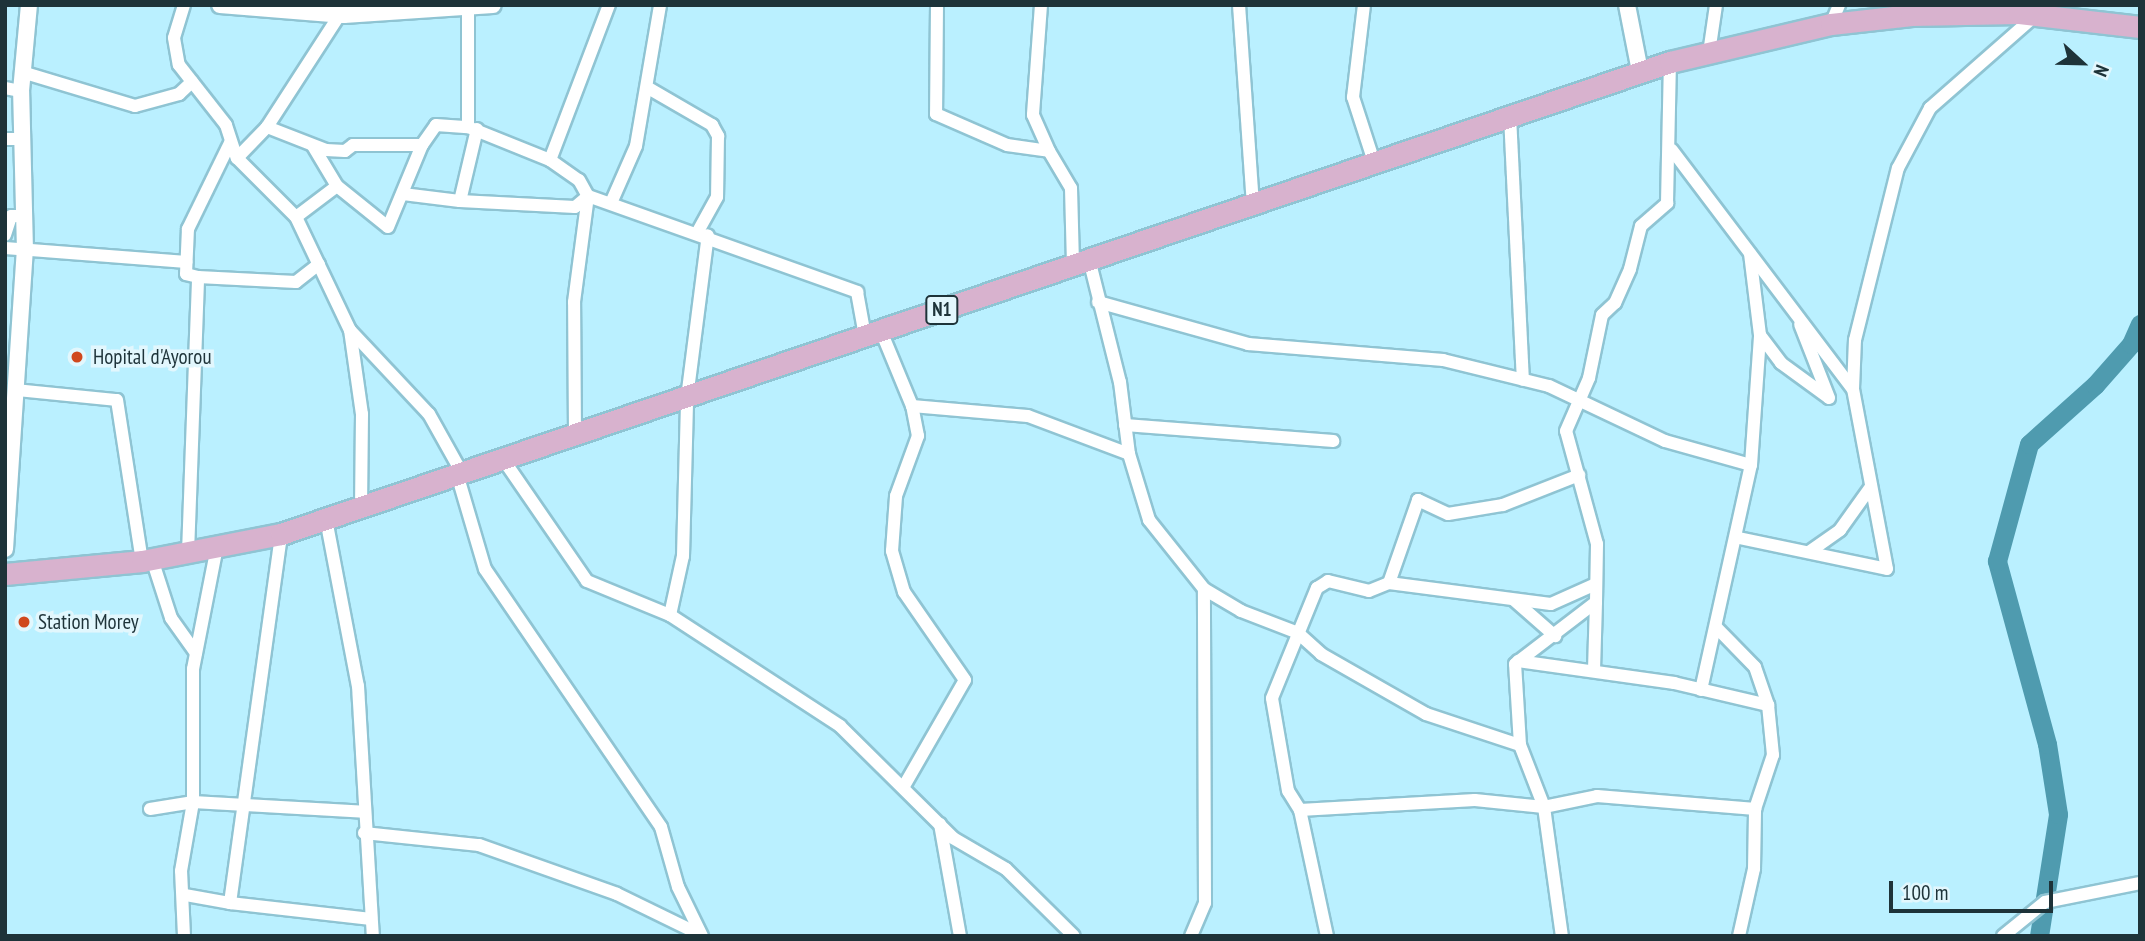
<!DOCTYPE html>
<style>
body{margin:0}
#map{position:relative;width:2145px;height:941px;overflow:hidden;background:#baf0ff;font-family:"PT Sans Narrow",sans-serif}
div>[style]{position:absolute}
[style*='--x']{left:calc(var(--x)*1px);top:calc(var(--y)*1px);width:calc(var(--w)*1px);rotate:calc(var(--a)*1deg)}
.river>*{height:19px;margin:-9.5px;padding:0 9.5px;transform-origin:9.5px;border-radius:9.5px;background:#4f9baf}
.roads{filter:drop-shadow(2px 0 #8fc4d3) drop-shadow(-2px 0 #8fc4d3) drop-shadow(0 2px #8fc4d3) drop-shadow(0 -2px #8fc4d3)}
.minor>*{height:12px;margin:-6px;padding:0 6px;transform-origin:6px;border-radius:6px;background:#fff}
.tertiary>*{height:16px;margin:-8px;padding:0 8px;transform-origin:8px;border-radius:8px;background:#fff}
.primary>*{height:21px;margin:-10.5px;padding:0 10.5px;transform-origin:10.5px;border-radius:10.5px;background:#d8b2ce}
.dots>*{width:19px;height:19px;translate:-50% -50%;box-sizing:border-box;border:4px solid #e2f7fd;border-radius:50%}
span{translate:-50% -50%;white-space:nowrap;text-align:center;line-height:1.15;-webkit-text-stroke:7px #e2f7fd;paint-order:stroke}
.shield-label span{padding:2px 5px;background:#e2f7fd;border:2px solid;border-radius:5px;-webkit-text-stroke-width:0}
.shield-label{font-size:19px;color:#1e3339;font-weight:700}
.poi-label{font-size:21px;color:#1e3339}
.left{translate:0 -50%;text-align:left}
.frame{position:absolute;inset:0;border:7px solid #1e3339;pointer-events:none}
.north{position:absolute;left:2047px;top:28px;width:70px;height:70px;-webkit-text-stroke:5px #e2f7fd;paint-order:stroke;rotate:112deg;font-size:19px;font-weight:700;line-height:28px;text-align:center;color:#1e3339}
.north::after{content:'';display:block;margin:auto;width:24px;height:32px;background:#1e3339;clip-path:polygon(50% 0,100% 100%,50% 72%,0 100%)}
.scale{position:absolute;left:1889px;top:881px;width:164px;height:32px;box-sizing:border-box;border:4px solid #1e3339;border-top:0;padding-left:9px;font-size:21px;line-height:24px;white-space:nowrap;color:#1e3339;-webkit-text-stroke:5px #e2f7fd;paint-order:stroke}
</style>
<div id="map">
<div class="river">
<i style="--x:2039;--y:936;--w:123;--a:-81.1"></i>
<i style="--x:2058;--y:814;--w:71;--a:-98.9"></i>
<i style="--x:2047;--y:744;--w:190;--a:-105.3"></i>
<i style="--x:1997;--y:561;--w:121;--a:-74.7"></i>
<i style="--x:2029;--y:444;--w:89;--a:-41.8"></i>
<i style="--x:2095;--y:385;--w:55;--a:-48.7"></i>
<i style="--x:2131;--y:344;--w:22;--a:-66"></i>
</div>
<div class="roads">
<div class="minor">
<i style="--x:184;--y:5;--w:34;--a:107"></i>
<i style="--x:174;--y:38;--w:27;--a:80"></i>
<i style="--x:179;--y:65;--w:76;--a:51.9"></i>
<i style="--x:226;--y:125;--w:35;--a:72"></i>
<i style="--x:237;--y:158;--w:83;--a:45"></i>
<i style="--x:296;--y:217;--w:125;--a:64.5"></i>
<i style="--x:350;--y:330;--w:85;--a:81.9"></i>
<i style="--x:362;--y:414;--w:92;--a:90.6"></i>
<i style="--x:937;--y:5;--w:109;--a:90.5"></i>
<i style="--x:936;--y:114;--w:77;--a:23.6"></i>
<i style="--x:1007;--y:145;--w:42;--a:8.1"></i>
<i style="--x:1049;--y:151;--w:43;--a:59.3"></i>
<i style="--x:1071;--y:188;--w:77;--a:88.5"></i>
<i style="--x:1041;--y:5;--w:110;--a:94.2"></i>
<i style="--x:1033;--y:115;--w:39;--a:66"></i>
<i style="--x:1239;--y:5;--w:198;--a:86"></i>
<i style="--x:1364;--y:5;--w:93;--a:96.8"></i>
<i style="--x:1353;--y:97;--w:68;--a:72.1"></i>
<i style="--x:468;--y:7;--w:120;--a:90"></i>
<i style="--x:468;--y:127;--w:88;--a:21.9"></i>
<i style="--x:550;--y:160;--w:35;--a:35"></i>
<i style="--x:579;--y:180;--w:18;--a:61"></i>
<i style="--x:588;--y:196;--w:286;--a:19.6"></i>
<i style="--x:857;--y:292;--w:45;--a:79.7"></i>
<i style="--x:1831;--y:24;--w:21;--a:-67"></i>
<i style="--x:1709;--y:53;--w:49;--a:-81.7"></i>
<i style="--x:22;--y:72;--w:118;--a:16.7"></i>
<i style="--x:135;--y:106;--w:46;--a:-15.3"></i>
<i style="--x:179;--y:94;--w:18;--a:-43"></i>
<i style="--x:5;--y:88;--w:16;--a:11"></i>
<i style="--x:650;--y:89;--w:72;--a:30.1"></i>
<i style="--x:712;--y:125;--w:13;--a:61"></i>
<i style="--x:718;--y:136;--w:61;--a:90.9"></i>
<i style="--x:717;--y:197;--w:39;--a:119"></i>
<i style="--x:1510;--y:116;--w:264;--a:87.2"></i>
<i style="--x:267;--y:127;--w:63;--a:21.3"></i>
<i style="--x:326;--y:150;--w:19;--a:3"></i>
<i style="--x:345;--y:151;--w:10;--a:-37"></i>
<i style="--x:353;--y:145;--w:69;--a:0"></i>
<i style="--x:422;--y:145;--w:24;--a:-55"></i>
<i style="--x:436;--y:125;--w:32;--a:4"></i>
<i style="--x:477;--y:129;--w:74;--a:103.3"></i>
<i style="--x:460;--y:201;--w:115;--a:3"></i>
<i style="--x:575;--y:207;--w:17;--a:-40"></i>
<i style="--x:5;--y:139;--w:17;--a:0"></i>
<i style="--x:313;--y:146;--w:47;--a:59"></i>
<i style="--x:1672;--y:150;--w:300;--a:52.9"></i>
<i style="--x:1853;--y:389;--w:183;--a:79.3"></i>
<i style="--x:237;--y:158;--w:43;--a:-45.9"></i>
<i style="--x:267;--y:127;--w:145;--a:-57.1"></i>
<i style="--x:550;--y:160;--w:166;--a:-69.2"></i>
<i style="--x:403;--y:194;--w:57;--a:7"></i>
<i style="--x:611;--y:203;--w:62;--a:-66.3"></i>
<i style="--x:636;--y:146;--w:143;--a:-80.3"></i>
<i style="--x:296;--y:217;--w:51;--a:-37.1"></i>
<i style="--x:337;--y:186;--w:65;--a:38.8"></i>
<i style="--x:388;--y:227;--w:89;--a:-67.5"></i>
<i style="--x:5;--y:235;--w:20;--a:-72"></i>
<i style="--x:11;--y:216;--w:15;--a:0"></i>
<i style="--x:5;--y:248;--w:182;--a:4.4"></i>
<i style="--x:1089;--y:259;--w:127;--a:75.9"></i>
<i style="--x:1120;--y:382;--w:73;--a:82.9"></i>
<i style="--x:1129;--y:454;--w:69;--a:73.1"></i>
<i style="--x:1149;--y:520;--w:88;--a:51.4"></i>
<i style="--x:1204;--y:589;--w:43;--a:30.7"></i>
<i style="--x:1241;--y:611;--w:61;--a:21.1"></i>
<i style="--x:1298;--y:633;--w:31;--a:42"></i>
<i style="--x:1321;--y:654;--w:121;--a:29.7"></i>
<i style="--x:1426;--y:714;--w:99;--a:18.3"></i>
<i style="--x:1520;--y:745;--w:66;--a:68.8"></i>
<i style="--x:1544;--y:807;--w:130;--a:82.1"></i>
<i style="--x:198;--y:277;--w:98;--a:2.9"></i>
<i style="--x:296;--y:282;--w:29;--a:-38"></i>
<i style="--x:1098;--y:302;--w:156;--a:15.6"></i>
<i style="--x:1248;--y:344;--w:196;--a:4.7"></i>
<i style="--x:1443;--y:360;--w:109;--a:13.8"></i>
<i style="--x:1549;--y:386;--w:128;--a:25.4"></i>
<i style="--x:1665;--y:441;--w:89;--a:15.6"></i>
<i style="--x:350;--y:330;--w:115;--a:46.8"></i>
<i style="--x:429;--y:414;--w:68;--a:60.8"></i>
<i style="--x:881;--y:331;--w:81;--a:67.5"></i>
<i style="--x:912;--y:406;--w:116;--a:4.9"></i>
<i style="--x:1028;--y:416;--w:108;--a:20.6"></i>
<i style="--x:1760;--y:335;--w:35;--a:53"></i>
<i style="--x:1781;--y:363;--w:59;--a:36.1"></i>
<i style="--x:1829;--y:398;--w:79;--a:-111.4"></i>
<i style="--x:1853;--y:389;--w:49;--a:-87.7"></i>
<i style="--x:1855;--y:340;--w:177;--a:-76"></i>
<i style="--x:1898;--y:168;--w:68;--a:-61.9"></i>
<i style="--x:1930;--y:108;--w:141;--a:-41.3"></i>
<i style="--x:16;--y:390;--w:101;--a:5.7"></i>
<i style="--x:117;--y:400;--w:163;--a:81.2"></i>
<i style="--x:1125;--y:425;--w:209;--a:4.4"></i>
<i style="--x:575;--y:434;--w:132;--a:-90.4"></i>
<i style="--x:574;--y:302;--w:107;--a:-82.5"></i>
<i style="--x:503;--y:459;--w:148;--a:55.5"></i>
<i style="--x:587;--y:581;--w:90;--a:22.3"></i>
<i style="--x:670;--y:615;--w:203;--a:33.1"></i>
<i style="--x:840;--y:726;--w:159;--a:44.7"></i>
<i style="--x:953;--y:838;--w:61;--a:30.3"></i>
<i style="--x:1006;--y:869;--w:95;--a:44.6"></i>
<i style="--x:457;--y:474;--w:99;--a:73.6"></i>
<i style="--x:485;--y:569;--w:312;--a:55.7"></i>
<i style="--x:661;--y:827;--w:62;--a:74.2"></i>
<i style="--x:678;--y:887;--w:55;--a:63.9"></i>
<i style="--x:326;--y:519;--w:170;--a:79.2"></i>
<i style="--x:358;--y:686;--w:250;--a:86.6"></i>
<i style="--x:1739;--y:538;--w:151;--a:11.8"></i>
<i style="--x:1809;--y:552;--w:38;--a:-35"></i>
<i style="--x:1840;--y:530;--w:52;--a:-54.5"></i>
<i style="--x:188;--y:553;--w:276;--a:-87.9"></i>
<i style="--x:198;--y:277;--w:12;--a:-166"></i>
<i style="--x:186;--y:274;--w:45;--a:-87.5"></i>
<i style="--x:188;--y:229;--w:96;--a:-64"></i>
<i style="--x:152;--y:559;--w:62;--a:72.1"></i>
<i style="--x:171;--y:618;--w:43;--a:54.5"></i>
<i style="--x:1389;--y:583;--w:163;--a:7.4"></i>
<i style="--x:1551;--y:604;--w:49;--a:-24"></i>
<i style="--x:1514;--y:600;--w:55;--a:41.3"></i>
<i style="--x:670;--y:615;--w:60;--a:-77.6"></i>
<i style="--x:683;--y:556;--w:158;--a:-88.5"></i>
<i style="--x:687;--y:398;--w:164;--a:-82.7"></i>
<i style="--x:1518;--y:661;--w:158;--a:8"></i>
<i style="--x:1674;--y:683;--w:97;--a:13.2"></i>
<i style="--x:1594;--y:670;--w:68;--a:-88.3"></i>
<i style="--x:1701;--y:690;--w:230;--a:-77.5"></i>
<i style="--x:1751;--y:465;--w:130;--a:-86"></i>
<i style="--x:1760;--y:335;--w:82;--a:-97"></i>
<i style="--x:1520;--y:745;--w:81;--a:-93.5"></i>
<i style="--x:1515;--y:664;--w:102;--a:-37.4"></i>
<i style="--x:1596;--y:602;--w:58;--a:-89"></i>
<i style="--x:1597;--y:544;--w:117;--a:-105.3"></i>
<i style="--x:1566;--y:431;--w:58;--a:-66.5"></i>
<i style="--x:1589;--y:378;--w:64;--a:-78.3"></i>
<i style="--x:1602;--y:315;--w:18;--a:-43"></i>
<i style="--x:1615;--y:303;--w:37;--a:-66"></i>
<i style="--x:1630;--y:269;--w:44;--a:-75.7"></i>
<i style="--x:1641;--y:226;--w:35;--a:-41"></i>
<i style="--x:1667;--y:203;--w:141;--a:-88.8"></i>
<i style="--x:904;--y:786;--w:122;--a:-60.1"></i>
<i style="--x:965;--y:680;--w:107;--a:-124.7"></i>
<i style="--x:904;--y:592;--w:43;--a:-106.3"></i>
<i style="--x:892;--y:551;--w:55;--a:-85.8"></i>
<i style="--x:896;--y:496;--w:64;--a:-69.9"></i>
<i style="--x:918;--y:436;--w:31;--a:-101"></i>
<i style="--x:150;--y:809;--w:44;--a:-9.2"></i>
<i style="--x:193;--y:802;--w:171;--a:3.3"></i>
<i style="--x:1300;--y:810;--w:175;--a:-3.3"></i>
<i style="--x:1475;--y:800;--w:69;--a:5.8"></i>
<i style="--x:1544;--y:807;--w:54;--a:-11.7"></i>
<i style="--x:1597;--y:796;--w:159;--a:4.7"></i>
<i style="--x:1755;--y:809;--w:57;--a:-71.6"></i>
<i style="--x:1773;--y:755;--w:50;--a:-95.7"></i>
<i style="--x:1768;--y:705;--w:40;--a:-108.9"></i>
<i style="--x:1755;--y:667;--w:54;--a:-134.3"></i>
<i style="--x:940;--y:824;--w:114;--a:79.9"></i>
<i style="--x:364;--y:833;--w:116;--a:6"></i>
<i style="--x:479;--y:845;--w:146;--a:19.5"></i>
<i style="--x:617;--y:894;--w:93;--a:26"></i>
<i style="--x:185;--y:895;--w:46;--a:10.1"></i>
<i style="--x:230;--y:903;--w:373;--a:-82.1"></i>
<i style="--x:230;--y:903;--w:142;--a:6.5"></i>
<i style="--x:184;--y:936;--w:65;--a:-92.6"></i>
<i style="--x:181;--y:871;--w:70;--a:-80.1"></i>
<i style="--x:193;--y:802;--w:133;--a:-90"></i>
<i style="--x:193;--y:669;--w:124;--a:-78.9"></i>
<i style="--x:1191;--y:936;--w:36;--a:-67"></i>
<i style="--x:1205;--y:903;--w:314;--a:-90.2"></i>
<i style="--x:1327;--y:936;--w:129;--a:-102.1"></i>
<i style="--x:1300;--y:810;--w:22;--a:-122"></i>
<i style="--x:1288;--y:791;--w:94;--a:-99.8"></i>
<i style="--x:1272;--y:698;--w:119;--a:-67.8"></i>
<i style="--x:1317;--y:588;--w:13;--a:-32"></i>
<i style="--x:1328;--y:581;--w:42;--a:13.7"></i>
<i style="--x:1369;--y:591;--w:22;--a:-22"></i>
<i style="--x:1389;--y:583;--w:88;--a:-70.7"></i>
<i style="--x:1418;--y:500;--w:33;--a:25"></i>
<i style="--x:1448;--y:514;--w:56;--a:-9.3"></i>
<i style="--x:1503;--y:505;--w:82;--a:-21.5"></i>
<i style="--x:1739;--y:936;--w:69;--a:-77.4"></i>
<i style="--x:1754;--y:869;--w:60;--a:-89"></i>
<i style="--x:2003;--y:936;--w:54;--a:-39"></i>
<i style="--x:2045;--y:902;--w:97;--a:-11.3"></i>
</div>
<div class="tertiary">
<i style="--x:220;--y:5;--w:124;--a:4.6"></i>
<i style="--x:344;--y:15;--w:149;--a:-3.8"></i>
<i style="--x:1627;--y:5;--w:67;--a:78.9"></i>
<i style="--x:5;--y:549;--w:299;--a:-86.2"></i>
<i style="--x:25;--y:251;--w:160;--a:-91.4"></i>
<i style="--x:21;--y:91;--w:86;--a:-84.7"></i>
</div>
<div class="primary">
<i style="--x:5;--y:574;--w:138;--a:-5.4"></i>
<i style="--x:142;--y:561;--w:142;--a:-11"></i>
<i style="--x:281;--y:534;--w:1467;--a:-18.77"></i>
<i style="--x:1670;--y:62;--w:165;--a:-13.3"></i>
<i style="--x:1831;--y:24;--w:81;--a:-6.4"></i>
<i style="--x:1911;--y:15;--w:108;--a:-1.1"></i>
<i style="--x:2019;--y:13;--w:122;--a:6.6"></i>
</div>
</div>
<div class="dots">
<i style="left:77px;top:357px;background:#d0481d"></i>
<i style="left:24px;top:622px;background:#d0481d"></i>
</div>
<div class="shield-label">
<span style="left:942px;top:310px">N1</span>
</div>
<div class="poi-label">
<span class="left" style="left:93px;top:357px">Hopital d'Ayorou</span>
<span class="left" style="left:38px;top:622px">Station Morey</span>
</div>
<div class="frame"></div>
<div class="north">N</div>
<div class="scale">100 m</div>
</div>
